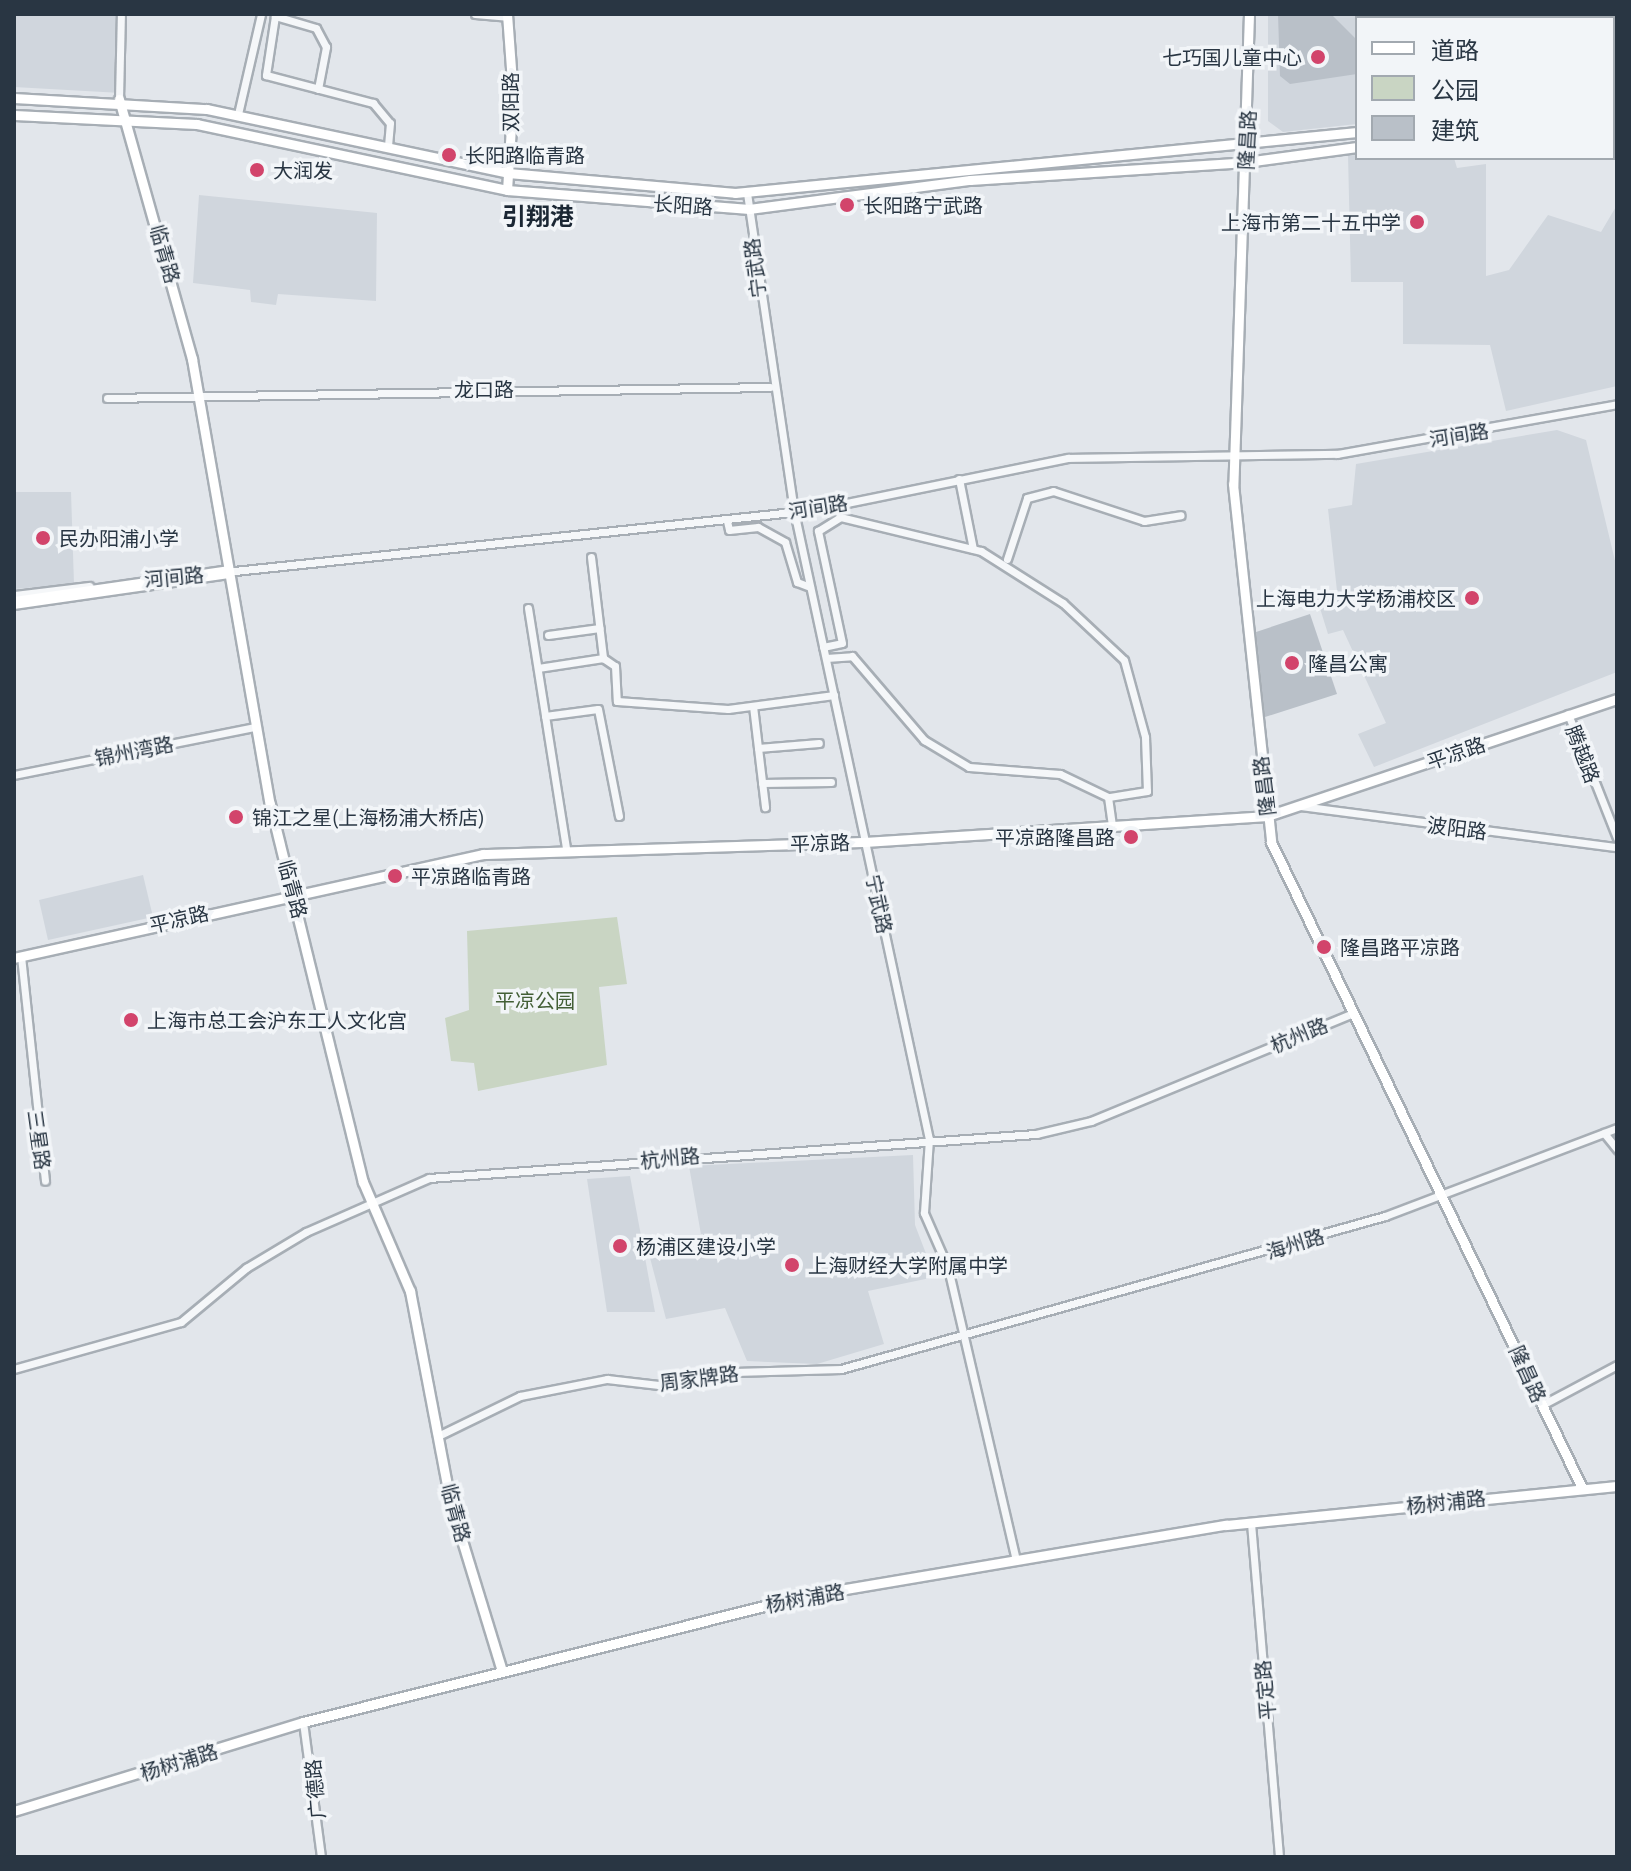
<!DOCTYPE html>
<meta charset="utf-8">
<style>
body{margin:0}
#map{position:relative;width:1631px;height:1871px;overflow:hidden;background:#e2e6eb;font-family:Ubuntu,"Noto Sans SC",sans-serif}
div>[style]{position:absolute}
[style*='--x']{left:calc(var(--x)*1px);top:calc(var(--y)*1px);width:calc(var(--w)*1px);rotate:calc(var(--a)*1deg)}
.built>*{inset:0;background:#d0d6dd}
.green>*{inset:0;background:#c9d5c3}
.building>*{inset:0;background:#b9c0c8}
.roads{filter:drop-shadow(2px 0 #a7aeb5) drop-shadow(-2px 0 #a7aeb5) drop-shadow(0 2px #a7aeb5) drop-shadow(0 -2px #a7aeb5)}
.street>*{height:7px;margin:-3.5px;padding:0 3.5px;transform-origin:3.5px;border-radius:3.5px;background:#f5f7f9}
.secondary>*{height:9px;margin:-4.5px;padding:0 4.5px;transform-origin:4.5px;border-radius:4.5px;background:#fff}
.highway>*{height:12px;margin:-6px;padding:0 6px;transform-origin:6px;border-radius:6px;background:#fff}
.dots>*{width:22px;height:22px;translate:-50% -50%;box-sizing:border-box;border:4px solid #f2f5f8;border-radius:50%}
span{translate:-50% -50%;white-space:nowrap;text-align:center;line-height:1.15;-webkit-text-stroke:7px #f2f5f8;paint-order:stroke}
.poi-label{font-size:20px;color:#293643}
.right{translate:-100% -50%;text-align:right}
.left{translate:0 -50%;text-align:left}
.street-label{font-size:20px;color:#293643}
.park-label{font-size:20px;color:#435f36}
.quarter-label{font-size:24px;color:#1b2734;font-weight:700}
.frame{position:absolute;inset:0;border:16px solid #293643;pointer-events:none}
.legend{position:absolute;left:1355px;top:16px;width:260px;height:144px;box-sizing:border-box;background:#f2f5f8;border:2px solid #a2a9b0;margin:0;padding:10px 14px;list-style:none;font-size:24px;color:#293643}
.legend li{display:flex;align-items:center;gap:16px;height:40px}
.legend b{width:40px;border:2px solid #a2a9b0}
</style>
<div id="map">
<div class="built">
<i style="clip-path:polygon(14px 14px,127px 14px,121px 93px,14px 87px)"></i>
<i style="clip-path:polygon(1268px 14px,1387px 14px,1357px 18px,1357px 124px,1283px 132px,1268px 121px)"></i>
<i style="clip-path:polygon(1348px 155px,1454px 158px,1457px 168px,1486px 164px,1486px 276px,1509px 270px,1548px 215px,1601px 232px,1617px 205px,1617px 386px,1506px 411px,1490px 345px,1403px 344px,1403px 282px,1351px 282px)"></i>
<i style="clip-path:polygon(199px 195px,377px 213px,376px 301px,278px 294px,276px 305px,251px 302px,250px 290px,193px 283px)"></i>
<i style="clip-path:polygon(1557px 430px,1586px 440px,1617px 569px,1617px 672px,1374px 767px,1358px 734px,1386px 723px,1343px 630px,1328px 634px,1319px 605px,1337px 591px,1328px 509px,1352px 505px,1356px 464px)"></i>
<i style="clip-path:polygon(14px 492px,71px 492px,74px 584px,14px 589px)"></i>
<i style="clip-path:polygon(143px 875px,153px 917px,48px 940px,39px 900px)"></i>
<i style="clip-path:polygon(913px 1155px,915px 1225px,935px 1277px,868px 1291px,884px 1344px,817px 1364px,747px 1361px,725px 1308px,666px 1319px,649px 1254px,703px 1246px,689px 1166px)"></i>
<i style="clip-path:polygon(630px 1176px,655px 1312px,607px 1312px,587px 1179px)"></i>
</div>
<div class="green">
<i style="clip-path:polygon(617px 917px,627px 984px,599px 987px,607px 1065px,478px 1091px,474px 1063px,451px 1061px,445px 1018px,469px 1010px,467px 931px)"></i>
</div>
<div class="building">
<i style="clip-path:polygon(1278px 14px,1333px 16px,1357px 40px,1357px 74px,1290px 84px,1280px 76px)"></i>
<i style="clip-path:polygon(1310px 614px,1337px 694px,1265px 717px,1256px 632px)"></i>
</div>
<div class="roads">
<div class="street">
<i style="--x:475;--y:14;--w:32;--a:5"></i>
<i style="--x:318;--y:89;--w:43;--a:-79.2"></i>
<i style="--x:326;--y:47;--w:21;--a:-118"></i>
<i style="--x:316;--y:28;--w:43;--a:-163.7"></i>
<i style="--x:275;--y:16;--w:60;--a:98.7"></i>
<i style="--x:266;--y:75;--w:111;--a:14.7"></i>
<i style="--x:373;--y:103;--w:26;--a:50"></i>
<i style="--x:390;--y:123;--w:22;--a:95"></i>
<i style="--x:119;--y:99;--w:85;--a:-88.7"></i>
<i style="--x:238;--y:114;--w:103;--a:-77"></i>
<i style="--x:747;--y:193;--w:321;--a:81.6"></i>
<i style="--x:794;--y:511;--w:642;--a:77.87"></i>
<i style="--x:929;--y:1139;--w:74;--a:93.9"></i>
<i style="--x:924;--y:1213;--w:60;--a:66.4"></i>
<i style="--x:948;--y:1268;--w:300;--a:76.9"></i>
<i style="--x:107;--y:398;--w:663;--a:-0.95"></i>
<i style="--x:959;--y:479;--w:71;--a:78.7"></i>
<i style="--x:727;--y:521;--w:9;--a:77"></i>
<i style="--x:729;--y:530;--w:29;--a:-6"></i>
<i style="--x:758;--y:527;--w:31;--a:29"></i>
<i style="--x:785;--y:542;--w:42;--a:73.3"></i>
<i style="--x:797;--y:582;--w:14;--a:21"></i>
<i style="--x:591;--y:557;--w:102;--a:83.2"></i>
<i style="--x:603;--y:658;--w:14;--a:34"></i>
<i style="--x:615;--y:666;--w:35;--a:87"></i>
<i style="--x:617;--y:701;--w:111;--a:4.1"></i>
<i style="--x:728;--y:709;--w:107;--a:-7.5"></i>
<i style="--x:1007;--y:559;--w:64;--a:-71.8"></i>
<i style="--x:1027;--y:498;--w:27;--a:-15"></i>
<i style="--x:1053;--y:491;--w:96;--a:18.2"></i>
<i style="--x:1144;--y:521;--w:37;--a:-9"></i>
<i style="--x:225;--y:572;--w:590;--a:-6.03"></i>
<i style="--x:812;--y:510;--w:261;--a:-11.5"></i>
<i style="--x:1068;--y:458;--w:269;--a:-0.9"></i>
<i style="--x:1337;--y:454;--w:284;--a:-10.1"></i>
<i style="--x:14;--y:595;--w:76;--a:-6.8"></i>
<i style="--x:528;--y:608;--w:244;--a:81"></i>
<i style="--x:548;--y:635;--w:52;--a:-7.7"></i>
<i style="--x:823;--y:647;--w:19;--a:-12"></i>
<i style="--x:842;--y:643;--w:115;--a:-102.1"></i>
<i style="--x:818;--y:531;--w:26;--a:-32"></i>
<i style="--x:840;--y:517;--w:145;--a:13.6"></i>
<i style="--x:981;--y:551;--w:97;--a:32.4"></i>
<i style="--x:1063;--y:603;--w:83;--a:43.1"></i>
<i style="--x:1124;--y:660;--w:80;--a:74.7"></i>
<i style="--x:1145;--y:737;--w:54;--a:87.9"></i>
<i style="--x:1147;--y:791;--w:39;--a:171"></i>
<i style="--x:826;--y:658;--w:26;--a:-4"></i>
<i style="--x:852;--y:656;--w:111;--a:49.4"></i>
<i style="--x:924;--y:740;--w:52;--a:31"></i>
<i style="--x:969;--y:767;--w:91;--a:4.4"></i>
<i style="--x:1060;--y:774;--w:53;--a:25.6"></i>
<i style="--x:1108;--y:797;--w:27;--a:82"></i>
<i style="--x:538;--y:668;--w:66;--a:-8.7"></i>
<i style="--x:753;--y:706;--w:102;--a:83.2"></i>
<i style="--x:1568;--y:714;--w:133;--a:68.4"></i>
<i style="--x:545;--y:716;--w:53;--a:-7.5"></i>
<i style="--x:598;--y:709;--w:109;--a:78.9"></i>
<i style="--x:758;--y:748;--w:61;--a:-4.7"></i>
<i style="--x:14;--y:775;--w:245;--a:-11.3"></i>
<i style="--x:762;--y:783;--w:69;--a:-0.8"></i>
<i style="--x:1300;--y:806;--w:320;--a:7.4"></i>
<i style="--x:21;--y:956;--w:226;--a:83.9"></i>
<i style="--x:1604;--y:1133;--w:21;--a:51"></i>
<i style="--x:14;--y:1369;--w:173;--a:-15.7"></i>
<i style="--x:181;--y:1322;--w:85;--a:-39.7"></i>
<i style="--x:246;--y:1268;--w:70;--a:-31"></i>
<i style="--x:306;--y:1232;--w:134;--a:-23.7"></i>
<i style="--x:429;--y:1178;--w:609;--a:-4.15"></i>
<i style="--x:1036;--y:1134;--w:57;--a:-13.3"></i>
<i style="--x:1091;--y:1121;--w:281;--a:-22.4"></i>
<i style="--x:1542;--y:1405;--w:85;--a:-28.1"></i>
<i style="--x:440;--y:1435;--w:89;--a:-26"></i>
<i style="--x:520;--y:1396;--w:89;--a:-11.1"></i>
<i style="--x:607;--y:1379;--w:52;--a:6.6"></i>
<i style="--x:659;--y:1385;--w:76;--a:-9.8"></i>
<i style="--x:734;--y:1372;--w:107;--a:-1.6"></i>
<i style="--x:841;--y:1369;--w:565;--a:-15.71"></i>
<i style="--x:1385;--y:1216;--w:248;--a:-20.8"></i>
<i style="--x:1251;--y:1523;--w:335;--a:85.2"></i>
<i style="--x:303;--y:1722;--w:136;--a:82.4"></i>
</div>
<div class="secondary">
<i style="--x:507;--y:14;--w:81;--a:85.8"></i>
<i style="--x:513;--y:95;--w:95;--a:93.6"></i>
<i style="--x:1249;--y:14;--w:470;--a:91.9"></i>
<i style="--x:1233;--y:484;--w:360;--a:83.9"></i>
<i style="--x:1271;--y:842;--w:717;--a:64.29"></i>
<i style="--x:1613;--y:95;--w:4;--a:0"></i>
<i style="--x:14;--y:98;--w:193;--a:3.3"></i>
<i style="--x:207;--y:109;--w:308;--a:12"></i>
<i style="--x:508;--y:173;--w:228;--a:5"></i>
<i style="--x:735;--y:193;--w:625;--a:-5.6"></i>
<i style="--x:119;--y:99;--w:270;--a:74.3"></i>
<i style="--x:192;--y:359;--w:452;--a:80.1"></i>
<i style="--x:270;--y:804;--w:389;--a:76.2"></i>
<i style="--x:363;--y:1182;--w:119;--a:66.7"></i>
<i style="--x:410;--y:1291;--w:214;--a:79.2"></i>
<i style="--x:450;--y:1501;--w:175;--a:73"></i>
<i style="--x:1613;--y:111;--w:4;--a:-14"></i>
<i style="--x:14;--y:115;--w:183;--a:2.8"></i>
<i style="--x:197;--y:124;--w:317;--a:12"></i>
<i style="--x:507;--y:190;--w:243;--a:4.5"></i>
<i style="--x:749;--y:209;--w:223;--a:-7.5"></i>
<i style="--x:970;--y:180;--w:277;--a:-3.7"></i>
<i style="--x:1246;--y:162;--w:112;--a:-7.7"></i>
<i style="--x:14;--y:958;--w:480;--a:-12.5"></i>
<i style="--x:483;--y:854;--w:382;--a:-1.8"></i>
<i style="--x:865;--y:842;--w:403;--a:-3.7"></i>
<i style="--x:1267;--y:816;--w:369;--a:-18.5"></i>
<i style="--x:14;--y:1811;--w:302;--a:-17.1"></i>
<i style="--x:303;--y:1722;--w:517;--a:-14.12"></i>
<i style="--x:804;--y:1596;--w:428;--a:-9.6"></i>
<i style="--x:1226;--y:1525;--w:393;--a:-5.7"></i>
</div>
<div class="highway">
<i style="--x:14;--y:603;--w:216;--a:-8.2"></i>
</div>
</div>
<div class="dots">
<i style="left:1318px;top:57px;background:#d2446b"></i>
<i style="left:449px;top:155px;background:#d2446b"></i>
<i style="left:257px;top:170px;background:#d2446b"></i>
<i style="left:847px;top:205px;background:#d2446b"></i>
<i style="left:1417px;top:222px;background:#d2446b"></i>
<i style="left:43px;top:538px;background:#d2446b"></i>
<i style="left:1472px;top:598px;background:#d2446b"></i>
<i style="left:1292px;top:663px;background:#d2446b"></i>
<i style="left:236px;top:817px;background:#d2446b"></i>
<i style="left:1131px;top:837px;background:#d2446b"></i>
<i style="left:395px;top:876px;background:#d2446b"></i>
<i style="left:1324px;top:947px;background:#d2446b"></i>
<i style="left:131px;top:1020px;background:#d2446b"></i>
<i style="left:620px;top:1246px;background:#d2446b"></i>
<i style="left:792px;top:1265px;background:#d2446b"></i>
</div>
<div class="poi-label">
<span class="right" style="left:1302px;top:57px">七巧国儿童中心</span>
<span class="left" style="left:465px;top:155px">长阳路临青路</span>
<span class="left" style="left:273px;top:170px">大润发</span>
<span class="left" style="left:863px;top:205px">长阳路宁武路</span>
<span class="right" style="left:1401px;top:222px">上海市第二十五中学</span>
<span class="left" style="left:59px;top:538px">民办阳浦小学</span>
<span class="right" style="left:1456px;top:598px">上海电力大学杨浦校区</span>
<span class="left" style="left:1308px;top:663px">隆昌公寓</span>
<span class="left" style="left:252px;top:817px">锦江之星(上海杨浦大桥店)</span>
<span class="right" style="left:1115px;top:837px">平凉路隆昌路</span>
<span class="left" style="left:411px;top:876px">平凉路临青路</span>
<span class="left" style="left:1340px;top:947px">隆昌路平凉路</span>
<span class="left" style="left:147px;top:1020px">上海市总工会沪东工人文化宫</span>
<span class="left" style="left:636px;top:1246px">杨浦区建设小学</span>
<span class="left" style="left:808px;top:1265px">上海财经大学附属中学</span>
</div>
<div class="street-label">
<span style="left:510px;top:102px;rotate:-90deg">双阳路</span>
<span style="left:1247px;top:140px;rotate:-87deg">隆昌路</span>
<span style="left:683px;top:205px;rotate:4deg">长阳路</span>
<span style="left:165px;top:254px;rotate:74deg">临青路</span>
<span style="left:755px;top:268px;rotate:-97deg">宁武路</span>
<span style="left:484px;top:389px">龙口路</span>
<span style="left:1459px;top:435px;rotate:-9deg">河间路</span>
<span style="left:818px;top:507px;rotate:-9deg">河间路</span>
<span style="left:174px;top:577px;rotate:-5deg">河间路</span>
<span style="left:134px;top:751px;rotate:-11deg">锦州湾路</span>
<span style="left:1456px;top:753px;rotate:-19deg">平凉路</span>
<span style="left:1583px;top:754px;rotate:69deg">腾越路</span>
<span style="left:1264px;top:786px;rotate:-97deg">隆昌路</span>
<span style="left:1457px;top:828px;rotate:7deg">波阳路</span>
<span style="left:820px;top:843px;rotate:-2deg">平凉路</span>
<span style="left:293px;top:889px;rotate:75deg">临青路</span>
<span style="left:879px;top:904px;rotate:78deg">宁武路</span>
<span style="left:179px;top:919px;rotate:-13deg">平凉路</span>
<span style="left:1299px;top:1035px;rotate:-22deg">杭州路</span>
<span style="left:39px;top:1140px;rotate:82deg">三星路</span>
<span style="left:670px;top:1158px;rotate:-5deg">杭州路</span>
<span style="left:1295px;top:1244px;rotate:-17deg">海州路</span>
<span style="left:1528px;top:1374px;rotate:66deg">隆昌路</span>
<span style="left:699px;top:1378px;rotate:-7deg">周家牌路</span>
<span style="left:1446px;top:1502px;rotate:-6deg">杨树浦路</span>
<span style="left:456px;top:1513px;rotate:75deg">临青路</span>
<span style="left:805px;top:1598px;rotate:-10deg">杨树浦路</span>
<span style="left:1265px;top:1690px;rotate:-95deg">平定路</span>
<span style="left:179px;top:1762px;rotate:-17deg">杨树浦路</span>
<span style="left:315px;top:1789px;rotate:-95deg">广德路</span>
</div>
<div class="park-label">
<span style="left:535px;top:1000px">平凉公园</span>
</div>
<div class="quarter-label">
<span style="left:538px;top:217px">引翔港</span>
</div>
<div class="frame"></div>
<ul class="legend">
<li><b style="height:10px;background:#fff"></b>道路</li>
<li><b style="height:22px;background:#c9d5c3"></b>公园</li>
<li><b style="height:22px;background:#b9c0c8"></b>建筑</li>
</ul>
</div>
